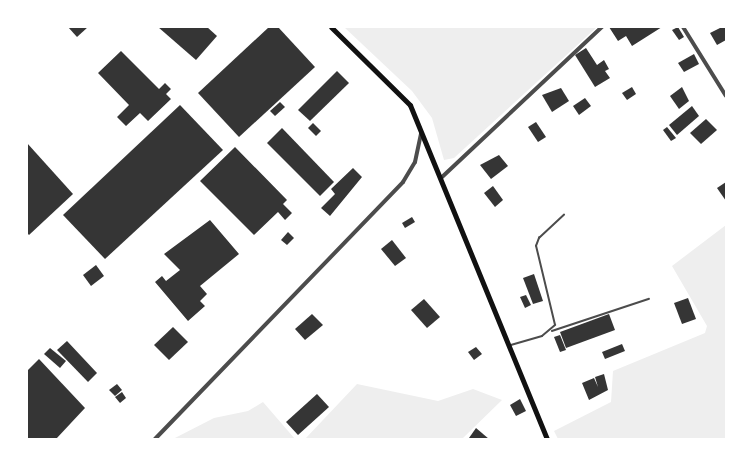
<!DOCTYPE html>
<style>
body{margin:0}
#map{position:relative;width:753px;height:466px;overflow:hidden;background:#fff;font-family:Lato,sans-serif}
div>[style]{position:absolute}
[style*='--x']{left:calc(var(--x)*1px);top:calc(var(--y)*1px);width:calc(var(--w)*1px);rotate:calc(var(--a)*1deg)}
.green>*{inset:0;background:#eee}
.building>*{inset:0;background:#353535}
.service>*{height:1.5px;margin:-0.75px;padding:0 0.75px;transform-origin:0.75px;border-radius:0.75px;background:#4c4c4c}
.minor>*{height:4px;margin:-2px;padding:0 2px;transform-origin:2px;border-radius:2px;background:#4c4c4c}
.secondary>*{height:5px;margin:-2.5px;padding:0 2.5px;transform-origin:2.5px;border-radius:2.5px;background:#111}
span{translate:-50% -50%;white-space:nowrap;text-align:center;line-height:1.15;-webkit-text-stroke:6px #fff;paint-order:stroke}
.frame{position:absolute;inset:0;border:28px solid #fff;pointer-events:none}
</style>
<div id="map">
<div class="green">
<i style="clip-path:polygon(344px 27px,597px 27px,454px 158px,444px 160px,432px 118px,412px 91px)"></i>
<i style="clip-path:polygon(726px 225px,726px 439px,558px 439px,554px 431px,611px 402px,613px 371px,705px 333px,707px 326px,672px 266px)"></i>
<i style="clip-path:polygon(357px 384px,438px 401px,473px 389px,502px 400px,462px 439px,305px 439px)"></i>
<i style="clip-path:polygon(263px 402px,295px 439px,173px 439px,214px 418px,248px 411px)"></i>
</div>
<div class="building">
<i style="clip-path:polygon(68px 27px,88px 27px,77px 37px)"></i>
<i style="clip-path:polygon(158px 27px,207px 27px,217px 36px,196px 60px)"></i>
<i style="clip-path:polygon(269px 27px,278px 27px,315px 67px,239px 137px,198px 93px)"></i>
<i style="clip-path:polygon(609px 27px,662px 27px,632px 46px,626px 36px,618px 41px)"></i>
<i style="clip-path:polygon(678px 27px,684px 37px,679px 40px,672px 30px)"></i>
<i style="clip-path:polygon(722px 27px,726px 27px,726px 40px,717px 45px,710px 33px)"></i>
<i style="clip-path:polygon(586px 48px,597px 65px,604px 60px,609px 69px,605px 71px,610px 78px,595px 87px,575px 55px)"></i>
<i style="clip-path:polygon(121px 51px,159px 89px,165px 83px,171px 89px,166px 94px,171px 99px,148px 121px,140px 113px,126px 126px,117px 117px,129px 105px,98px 73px)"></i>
<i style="clip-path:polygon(694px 54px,699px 64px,684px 72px,678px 63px)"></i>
<i style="clip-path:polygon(337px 71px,349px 83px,310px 121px,298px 110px)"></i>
<i style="clip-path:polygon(632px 87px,636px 94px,627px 100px,622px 93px)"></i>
<i style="clip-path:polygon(682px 87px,689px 101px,679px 109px,670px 96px)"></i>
<i style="clip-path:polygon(561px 88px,569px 101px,552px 112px,542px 95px)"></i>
<i style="clip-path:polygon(585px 98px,591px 106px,579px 115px,573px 106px)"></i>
<i style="clip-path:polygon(280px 102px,285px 107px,275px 116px,270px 111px)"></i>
<i style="clip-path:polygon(180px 105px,223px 150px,105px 259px,63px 215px)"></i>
<i style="clip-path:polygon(692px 106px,699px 116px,677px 135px,669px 125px)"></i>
<i style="clip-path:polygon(706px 119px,717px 130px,701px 144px,690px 133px)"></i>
<i style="clip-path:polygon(536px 122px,546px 137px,538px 142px,528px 127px)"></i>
<i style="clip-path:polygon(313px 123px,321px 131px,316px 136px,308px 128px)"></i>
<i style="clip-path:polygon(667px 127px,676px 138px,671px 141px,663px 130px)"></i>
<i style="clip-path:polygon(282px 128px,334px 182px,320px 196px,267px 143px)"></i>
<i style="clip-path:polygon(27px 143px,73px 194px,29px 235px,27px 233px)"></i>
<i style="clip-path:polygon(235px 147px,287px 200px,283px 204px,292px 213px,285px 220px,278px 212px,254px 235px,200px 181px)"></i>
<i style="clip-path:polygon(499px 155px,508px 166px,491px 179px,480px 165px)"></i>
<i style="clip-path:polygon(353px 168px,362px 177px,330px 216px,321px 208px,335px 194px,331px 189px)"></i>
<i style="clip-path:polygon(726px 182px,726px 201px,717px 188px)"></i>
<i style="clip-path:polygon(493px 186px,503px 200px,495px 207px,484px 193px)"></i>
<i style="clip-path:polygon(412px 217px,415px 222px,405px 228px,402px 223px)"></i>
<i style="clip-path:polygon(210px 220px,239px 254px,200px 286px,207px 294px,200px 301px,205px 306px,188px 321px,155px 282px,162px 276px,166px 281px,180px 270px,164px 254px)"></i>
<i style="clip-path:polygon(288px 232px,294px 238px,287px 245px,281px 240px)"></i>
<i style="clip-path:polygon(392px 240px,406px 258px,395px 266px,381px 249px)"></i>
<i style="clip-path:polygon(96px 265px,104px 276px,91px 286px,83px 275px)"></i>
<i style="clip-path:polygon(534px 274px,543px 301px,533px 304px,523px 278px)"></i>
<i style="clip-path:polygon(526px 295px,531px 305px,525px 308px,520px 297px)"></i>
<i style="clip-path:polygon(688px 298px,696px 319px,682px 324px,674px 303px)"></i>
<i style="clip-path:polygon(424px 299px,440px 317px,427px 328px,411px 310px)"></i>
<i style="clip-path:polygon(312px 314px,323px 325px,305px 340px,295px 329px)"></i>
<i style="clip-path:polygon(609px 314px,615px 330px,566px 348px,560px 332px)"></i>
<i style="clip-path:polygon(173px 327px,188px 342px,169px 360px,154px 345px)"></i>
<i style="clip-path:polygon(560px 335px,566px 350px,560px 352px,554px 337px)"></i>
<i style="clip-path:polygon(67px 341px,97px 373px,88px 382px,57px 350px)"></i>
<i style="clip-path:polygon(622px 344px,625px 351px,605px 359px,602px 352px)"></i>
<i style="clip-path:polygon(476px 347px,482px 354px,474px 360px,468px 352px)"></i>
<i style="clip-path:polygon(50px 348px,66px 361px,60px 368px,44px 354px)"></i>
<i style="clip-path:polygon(39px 359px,85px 408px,56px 439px,27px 439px,27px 371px)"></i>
<i style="clip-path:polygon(604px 374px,608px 390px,589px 400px,582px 383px,594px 378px,598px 387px,595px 377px)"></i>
<i style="clip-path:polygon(117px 384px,122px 390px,115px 396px,109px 390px)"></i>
<i style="clip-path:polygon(122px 392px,126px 398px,120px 403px,115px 397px)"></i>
<i style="clip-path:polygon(317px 394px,329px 407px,298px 435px,286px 422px)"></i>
<i style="clip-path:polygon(520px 399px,526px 411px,516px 416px,510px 405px)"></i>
<i style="clip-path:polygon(476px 428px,489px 439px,469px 438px)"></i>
</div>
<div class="service">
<i style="--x:552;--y:331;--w:102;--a:-18.3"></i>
<i style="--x:511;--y:345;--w:32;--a:-16"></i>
<i style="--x:542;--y:336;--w:17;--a:-40"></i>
<i style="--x:555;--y:325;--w:81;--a:-103.5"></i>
<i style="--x:536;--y:246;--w:9;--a:-69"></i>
<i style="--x:539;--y:238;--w:34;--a:-43"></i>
</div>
<div class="minor">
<i style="--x:683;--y:27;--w:81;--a:58.1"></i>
<i style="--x:441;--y:178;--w:221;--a:-43.2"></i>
<i style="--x:155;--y:439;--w:357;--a:-46"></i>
<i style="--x:403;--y:182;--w:23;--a:-59"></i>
<i style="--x:415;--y:162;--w:30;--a:-78"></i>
</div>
<div class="secondary">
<i style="--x:331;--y:27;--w:111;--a:44.6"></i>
<i style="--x:410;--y:105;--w:361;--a:67.7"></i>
</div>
<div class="frame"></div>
</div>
